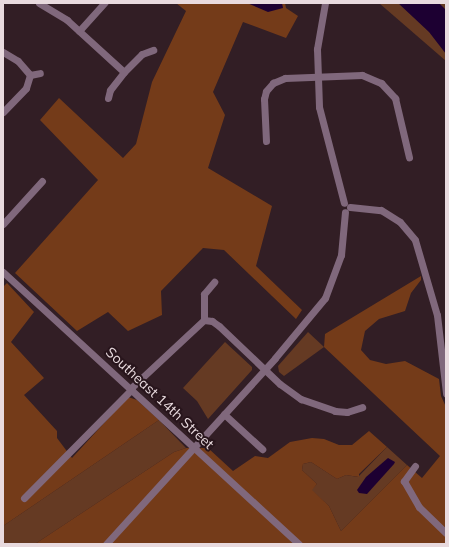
<!DOCTYPE html>
<style>
body{margin:0}
#map{position:relative;width:449px;height:547px;overflow:hidden;background:#321e25;font-family:Mulish,sans-serif}
div>[style]{position:absolute}
[style*='--x']{left:calc(var(--x)*1px);top:calc(var(--y)*1px);width:calc(var(--w)*1px);rotate:calc(var(--a)*1deg)}
.green>*{inset:0;background:#653a23}
.forest>*{inset:0;background:#743b19}
.water>*{inset:0;background:#1d0032}
.minor>*{height:7px;margin:-3.5px;padding:0 3.5px;transform-origin:3.5px;border-radius:3.5px;background:#80687c}
span{translate:-50% -50%;white-space:nowrap;text-align:center;line-height:1.15;-webkit-text-stroke:4px #28151c;paint-order:stroke}
.street-label{font-size:14px;color:#e8dade}
.frame{position:absolute;inset:0;border:4px solid #e8dade;pointer-events:none}
</style>
<div id="map">
<div class="green">
<i style="clip-path:polygon(379px 3px,446px 3px,446px 61px)"></i>
<i style="clip-path:polygon(308px 332px,324px 347px,284px 376px,279px 372px,278px 366px)"></i>
<i style="clip-path:polygon(225px 342px,252px 367px,252px 370px,208px 419px,197px 401px,183px 388px)"></i>
<i style="clip-path:polygon(159px 420px,186px 448px,174px 452px,35px 544px,3px 544px,3px 526px)"></i>
<i style="clip-path:polygon(387px 447px,407px 465px,341px 531px,329px 506px,311px 490px,317px 484px,302px 470px,303px 464px,311px 462px,337px 479px,346px 475px,358px 477px)"></i>
</div>
<div class="forest">
<i style="clip-path:polygon(176px 3px,285px 3px,286px 8px,298px 16px,286px 38px,243px 22px,213px 92px,225px 115px,208px 168px,272px 206px,256px 266px,302px 310px,296px 319px,224px 250px,203px 248px,161px 291px,162px 315px,128px 331px,108px 312px,77px 331px,15px 273px,98px 180px,40px 120px,59px 98px,123px 158px,136px 144px,152px 82px,186px 11px)"></i>
<i style="clip-path:polygon(421px 276px,421px 280px,411px 293px,405px 311px,379px 319px,365px 331px,361px 350px,370px 360px,386px 364px,405px 361px,439px 379px,441px 396px,446px 407px,446px 544px,35px 544px,174px 452px,186px 448px,208px 448px,233px 471px,255px 456px,268px 458px,290px 442px,312px 438px,324px 439px,339px 445px,352px 445px,369px 431px,387px 447px,359px 474px,359px 477px,346px 475px,337px 479px,311px 462px,303px 464px,302px 470px,317px 484px,312px 490px,329px 506px,341px 531px,407px 465px,422px 478px,440px 456px,324px 347px,325px 334px)"></i>
<i style="clip-path:polygon(7px 283px,34px 312px,11px 342px,44px 378px,24px 395px,57px 431px,57px 438px,72px 458px,128px 397px,137px 400px,159px 420px,3px 526px,3px 287px)"></i>
</div>
<div class="water">
<i style="clip-path:polygon(247px 3px,282px 3px,283px 8px,268px 12px)"></i>
<i style="clip-path:polygon(398px 3px,439px 3px,446px 10px,446px 54px,429px 32px)"></i>
<i style="clip-path:polygon(388px 458px,395px 462px,394px 464px,367px 494px,359px 493px,357px 490px,366px 477px)"></i>
</div>
<div class="minor">
<i style="--x:39;--y:3;--w:33;--a:31"></i>
<i style="--x:67;--y:20;--w:77;--a:42.4"></i>
<i style="--x:325;--y:3;--w:47;--a:99.9"></i>
<i style="--x:317;--y:49;--w:58;--a:88"></i>
<i style="--x:319;--y:107;--w:99;--a:75.4"></i>
<i style="--x:79;--y:31;--w:38;--a:-48"></i>
<i style="--x:3;--y:52;--w:17;--a:31"></i>
<i style="--x:18;--y:61;--w:18;--a:49"></i>
<i style="--x:108;--y:98;--w:8;--a:-76"></i>
<i style="--x:110;--y:90;--w:23;--a:-52"></i>
<i style="--x:124;--y:72;--w:25;--a:-45"></i>
<i style="--x:142;--y:54;--w:12;--a:-20"></i>
<i style="--x:3;--y:112;--w:33;--a:-46"></i>
<i style="--x:26;--y:88;--w:14;--a:-73"></i>
<i style="--x:30;--y:75;--w:10;--a:-11"></i>
<i style="--x:266;--y:141;--w:42;--a:-92.7"></i>
<i style="--x:264;--y:99;--w:8;--a:-76"></i>
<i style="--x:266;--y:91;--w:11;--a:-49"></i>
<i style="--x:273;--y:83;--w:13;--a:-23"></i>
<i style="--x:285;--y:78;--w:77;--a:-2.2"></i>
<i style="--x:362;--y:75;--w:21;--a:23"></i>
<i style="--x:381;--y:83;--w:21;--a:47"></i>
<i style="--x:395;--y:98;--w:61;--a:76.7"></i>
<i style="--x:350;--y:207;--w:31;--a:6"></i>
<i style="--x:381;--y:210;--w:22;--a:32"></i>
<i style="--x:400;--y:222;--w:23;--a:50"></i>
<i style="--x:415;--y:240;--w:78;--a:73.7"></i>
<i style="--x:437;--y:315;--w:79;--a:83.4"></i>
<i style="--x:3;--y:224;--w:58;--a:-47.8"></i>
<i style="--x:3;--y:272;--w:402;--a:42.6"></i>
<i style="--x:204;--y:320;--w:8;--a:7"></i>
<i style="--x:212;--y:321;--w:9;--a:36"></i>
<i style="--x:219;--y:326;--w:84;--a:43.6"></i>
<i style="--x:280;--y:384;--w:26;--a:36"></i>
<i style="--x:301;--y:399;--w:36;--a:19"></i>
<i style="--x:335;--y:411;--w:12;--a:5"></i>
<i style="--x:347;--y:412;--w:16;--a:-18"></i>
<i style="--x:204;--y:320;--w:26;--a:-90"></i>
<i style="--x:204;--y:294;--w:16;--a:-50"></i>
<i style="--x:131;--y:388;--w:100;--a:-43"></i>
<i style="--x:224;--y:414;--w:52;--a:42.6"></i>
<i style="--x:415;--y:466;--w:19;--a:126"></i>
<i style="--x:404;--y:481;--w:30;--a:60"></i>
<i style="--x:419;--y:507;--w:37;--a:44"></i>
<i style="--x:24;--y:498;--w:153;--a:-45.3"></i>
<i style="--x:106;--y:544;--w:251;--a:-47.7"></i>
<i style="--x:275;--y:358;--w:78;--a:-50.2"></i>
<i style="--x:325;--y:298;--w:46;--a:-69.6"></i>
<i style="--x:341;--y:255;--w:43;--a:-84.7"></i>
</div>
<div class="street-label">
<span style="left:160px;top:398px;rotate:43deg">Southeast 14th Street</span>
</div>
<div class="frame"></div>
</div>
